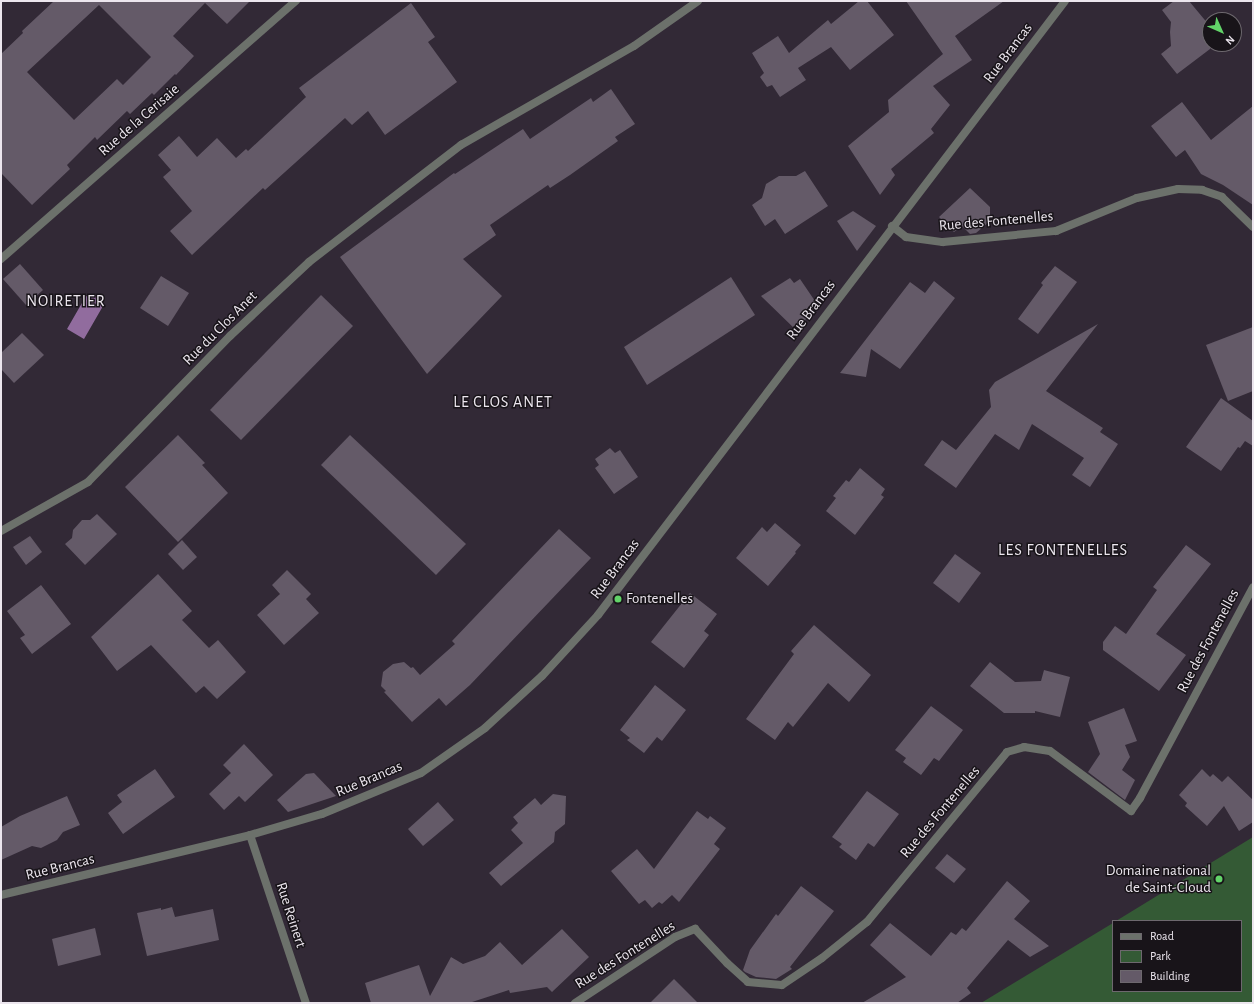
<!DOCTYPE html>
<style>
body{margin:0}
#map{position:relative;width:1254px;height:1004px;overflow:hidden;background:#322936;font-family:"Alegreya Sans",sans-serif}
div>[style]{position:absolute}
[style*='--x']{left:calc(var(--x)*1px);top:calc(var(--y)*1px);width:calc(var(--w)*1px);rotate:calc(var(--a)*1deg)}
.green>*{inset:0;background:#345a35}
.water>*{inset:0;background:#916c9e}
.building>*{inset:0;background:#645a68}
.street>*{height:8px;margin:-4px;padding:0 4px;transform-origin:4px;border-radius:4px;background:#6c716b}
.dots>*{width:11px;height:11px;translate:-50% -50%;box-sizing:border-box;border:2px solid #181419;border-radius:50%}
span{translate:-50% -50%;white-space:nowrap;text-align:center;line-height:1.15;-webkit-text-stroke:3px #181419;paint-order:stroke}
.street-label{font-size:15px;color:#ece6ee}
.poi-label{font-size:15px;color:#ece6ee}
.left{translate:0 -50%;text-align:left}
.right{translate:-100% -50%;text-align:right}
.neighbourhood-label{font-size:16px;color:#ece6ee;letter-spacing:1px}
.frame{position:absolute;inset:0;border:2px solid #ece6ee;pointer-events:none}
.legend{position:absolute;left:1112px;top:920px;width:130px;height:72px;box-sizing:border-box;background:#181419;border:1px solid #6d686e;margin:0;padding:5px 7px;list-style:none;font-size:12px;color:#ece6ee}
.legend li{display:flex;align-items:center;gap:8px;height:20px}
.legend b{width:20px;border:1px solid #6d686e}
.north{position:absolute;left:1202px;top:12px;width:40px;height:40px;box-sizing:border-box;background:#181419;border:1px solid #6d686e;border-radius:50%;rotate:135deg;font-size:11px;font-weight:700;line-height:16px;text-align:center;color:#ece6ee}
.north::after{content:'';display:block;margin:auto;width:14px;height:18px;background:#62d469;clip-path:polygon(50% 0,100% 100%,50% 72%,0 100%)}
</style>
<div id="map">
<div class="green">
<i style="clip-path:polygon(1253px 837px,1253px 1003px,981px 1003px,1113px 923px,1113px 991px,1241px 991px,1241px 921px,1116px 921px)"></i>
</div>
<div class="water">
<i style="clip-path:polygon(93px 294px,100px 296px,101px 304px,103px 306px,84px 339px,67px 329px,86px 296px,88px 297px)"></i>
</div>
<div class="building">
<i style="clip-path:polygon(evenodd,54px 1px,250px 1px,227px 24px,205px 3px,173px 36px,194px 56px,176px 75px,175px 74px,154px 95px,152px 93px,130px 114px,127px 111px,97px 140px,95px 137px,67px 165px,70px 169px,32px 205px,1px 173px,1px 54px,23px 33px,22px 31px,54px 1px,99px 5px,151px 57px,123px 85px,117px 79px,74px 120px,27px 72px,99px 5px)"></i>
<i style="clip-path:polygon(859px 1px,867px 1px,894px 35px,850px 70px,831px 47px,798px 68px,806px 80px,780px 97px,772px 85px,767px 87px,760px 77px,764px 73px,752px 53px,778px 36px,789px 53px,828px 20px,831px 24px)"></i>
<i style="clip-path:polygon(906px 1px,1004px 1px,955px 36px,972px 60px,933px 86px,950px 105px,931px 129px,934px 133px,891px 169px,895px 175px,880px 195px,848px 146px,889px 112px,888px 100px,943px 54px)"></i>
<i style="clip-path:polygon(1174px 1px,1189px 1px,1209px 25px,1210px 49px,1177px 74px,1161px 54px,1171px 46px,1170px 32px,1171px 22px,1162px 10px)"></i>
<i style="clip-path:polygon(411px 3px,435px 37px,428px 42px,457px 82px,385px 135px,368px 111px,352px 125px,345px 118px,265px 190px,263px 188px,192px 255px,170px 231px,192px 211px,163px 177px,171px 170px,158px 155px,179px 136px,197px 157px,217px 138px,236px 158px,246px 149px,248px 151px,306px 97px,299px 88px)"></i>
<i style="clip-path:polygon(611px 89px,635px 124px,615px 137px,618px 141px,570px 175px,550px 188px,548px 185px,490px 225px,496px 235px,463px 259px,502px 296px,427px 374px,340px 257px,454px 173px,455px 174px,523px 129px,530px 139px,591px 98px,593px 102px)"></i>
<i style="clip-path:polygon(1182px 102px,1211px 140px,1253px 106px,1253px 205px,1223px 185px,1201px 174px,1185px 150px,1176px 157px,1151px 126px)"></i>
<i style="clip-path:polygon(805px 171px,828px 206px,785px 234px,775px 219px,765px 226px,752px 205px,762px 198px,766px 184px,779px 176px,796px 176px)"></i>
<i style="clip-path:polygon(970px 188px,990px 207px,990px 221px,976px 233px,970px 234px,962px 226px,954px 232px,939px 217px)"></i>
<i style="clip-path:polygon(853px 211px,876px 226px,857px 251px,837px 221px)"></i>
<i style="clip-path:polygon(20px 264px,43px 290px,26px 305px,3px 279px)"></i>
<i style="clip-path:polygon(1055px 266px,1077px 282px,1038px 334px,1018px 319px,1043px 285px,1041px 283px)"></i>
<i style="clip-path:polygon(161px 276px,189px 293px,168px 326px,140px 308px)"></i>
<i style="clip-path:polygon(731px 277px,755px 315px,647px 385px,624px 347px)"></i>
<i style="clip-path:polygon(790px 278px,794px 283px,800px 279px,817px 304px,797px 331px,761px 296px)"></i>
<i style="clip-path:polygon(934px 281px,955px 298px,900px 369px,871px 349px,866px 377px,840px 373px,910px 282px,925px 293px)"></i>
<i style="clip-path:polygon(321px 295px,353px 326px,241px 440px,210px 410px)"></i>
<i style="clip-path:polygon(1098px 324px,1046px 391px,1103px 428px,1100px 432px,1118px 444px,1090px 487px,1072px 475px,1084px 458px,1032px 424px,1019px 450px,995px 434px,956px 488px,924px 465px,942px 440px,956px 450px,991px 407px,989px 390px,995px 382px)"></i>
<i style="clip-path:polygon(1253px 327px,1253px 391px,1228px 401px,1206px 345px)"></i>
<i style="clip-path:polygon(22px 333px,44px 355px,14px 383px,1px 369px,1px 353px)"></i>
<i style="clip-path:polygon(1221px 398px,1253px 421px,1253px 446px,1245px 441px,1240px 448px,1238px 447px,1221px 471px,1186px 447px)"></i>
<i style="clip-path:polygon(178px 435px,205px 463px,202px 465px,228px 493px,178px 542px,125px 487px)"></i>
<i style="clip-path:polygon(350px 435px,466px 544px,436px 575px,321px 465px)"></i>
<i style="clip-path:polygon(610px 448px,615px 453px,620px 450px,638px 477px,614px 494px,595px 468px,599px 465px,595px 459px)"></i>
<i style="clip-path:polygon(860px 468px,885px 489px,881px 495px,884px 497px,855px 535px,826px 511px,836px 498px,833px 496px,846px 480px,849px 482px)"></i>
<i style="clip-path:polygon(97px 514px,117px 534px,85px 565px,65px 544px,72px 538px,73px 530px,82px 520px,90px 520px)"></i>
<i style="clip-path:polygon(775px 523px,801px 545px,795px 552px,796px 553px,768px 586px,736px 558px,762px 527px,767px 532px)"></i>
<i style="clip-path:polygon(559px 529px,591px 558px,470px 685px,446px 706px,439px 698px,412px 722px,384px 692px,386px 691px,381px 686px,383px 672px,393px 664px,404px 662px,411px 668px,413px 667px,420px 675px,455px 644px,452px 641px)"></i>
<i style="clip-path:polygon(30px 536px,42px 552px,26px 565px,13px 547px)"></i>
<i style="clip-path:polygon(182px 540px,197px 557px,183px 570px,168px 554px)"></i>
<i style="clip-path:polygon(1186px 545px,1211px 564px,1156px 634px,1186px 655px,1159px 691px,1103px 650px,1103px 642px,1115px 626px,1126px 634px,1157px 590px,1153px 587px)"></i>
<i style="clip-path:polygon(955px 554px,981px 573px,959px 603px,933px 583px)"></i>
<i style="clip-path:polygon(287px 570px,311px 594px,306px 599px,319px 613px,284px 645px,257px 615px,280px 594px,272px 585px)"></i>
<i style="clip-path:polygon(158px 574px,192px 611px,182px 620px,209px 648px,218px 640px,246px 672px,217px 699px,204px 686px,196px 693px,151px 645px,117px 671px,91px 637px)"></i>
<i style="clip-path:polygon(41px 585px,71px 624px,32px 654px,20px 638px,25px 635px,7px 611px)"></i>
<i style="clip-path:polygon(690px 593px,717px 614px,704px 631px,709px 635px,684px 668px,651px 642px)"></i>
<i style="clip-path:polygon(814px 625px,871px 675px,849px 702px,828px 683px,793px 727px,788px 722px,775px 740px,746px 719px,794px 654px,791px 651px)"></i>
<i style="clip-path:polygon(990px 662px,1015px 682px,1041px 681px,1044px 670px,1070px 677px,1060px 717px,1035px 711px,1035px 713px,1004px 713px,970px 686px)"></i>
<i style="clip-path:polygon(655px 685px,686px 710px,662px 741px,657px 737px,644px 753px,627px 740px,630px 738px,620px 730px)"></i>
<i style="clip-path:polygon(931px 706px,963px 730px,939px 761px,934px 758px,921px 775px,903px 762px,906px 758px,895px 750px)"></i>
<i style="clip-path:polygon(1124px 708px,1137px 741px,1125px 745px,1130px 757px,1122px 770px,1135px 780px,1125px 800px,1088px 772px,1100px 754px,1088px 722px)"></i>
<i style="clip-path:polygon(244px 744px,273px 775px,245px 802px,239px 796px,224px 810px,209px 794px,231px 773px,223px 765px)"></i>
<i style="clip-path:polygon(155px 769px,175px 797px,123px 834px,108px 813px,122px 802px,117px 795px)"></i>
<i style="clip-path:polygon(1202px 769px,1210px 777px,1213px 774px,1222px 782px,1228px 776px,1253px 800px,1253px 822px,1239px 831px,1224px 806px,1207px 826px,1185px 806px,1187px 803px,1179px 795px)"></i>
<i style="clip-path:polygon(314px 773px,336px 796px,288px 812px,277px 800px,306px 774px)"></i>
<i style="clip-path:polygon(867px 791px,899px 814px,874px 847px,868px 843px,856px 860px,839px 847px,842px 844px,832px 837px)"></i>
<i style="clip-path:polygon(553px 794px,566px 796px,565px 824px,555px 832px,554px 842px,501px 886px,489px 873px,523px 843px,511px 830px,518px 823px,513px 817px,535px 798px,541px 805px)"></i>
<i style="clip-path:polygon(67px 796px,80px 825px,63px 832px,57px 840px,41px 848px,32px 846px,1px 860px,1px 827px,20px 816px)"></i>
<i style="clip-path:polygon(438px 802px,454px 820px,423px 846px,408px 829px)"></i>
<i style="clip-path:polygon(697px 811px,708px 819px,710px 816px,726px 828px,714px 844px,720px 849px,679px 902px,672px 895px,662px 904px,659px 902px,652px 908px,645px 900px,639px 904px,611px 871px,637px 849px,654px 869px)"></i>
<i style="clip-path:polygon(947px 854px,966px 869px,954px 883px,935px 868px)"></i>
<i style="clip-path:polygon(1007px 881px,1030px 901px,1014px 919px,1049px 946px,1030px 957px,1008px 940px,967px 988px,971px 993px,957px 1003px,862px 1003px,906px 977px,870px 945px,890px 923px,931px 956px,951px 932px,956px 935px,962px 928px,966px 931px)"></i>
<i style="clip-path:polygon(801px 886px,834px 911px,790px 967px,792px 969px,776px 979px,756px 977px,745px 972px,743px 970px,750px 950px,776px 914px,778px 916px)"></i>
<i style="clip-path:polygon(172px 907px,175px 917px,213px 909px,219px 940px,147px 956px,137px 913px,161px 908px,161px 910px)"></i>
<i style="clip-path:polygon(95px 928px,101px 955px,58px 966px,52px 939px)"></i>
<i style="clip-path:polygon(562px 929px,589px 957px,552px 992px,547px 987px,510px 993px,509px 990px,469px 1003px,371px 1003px,365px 983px,419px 965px,430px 996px,451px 957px,463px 964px,485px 956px,500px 942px,522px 965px)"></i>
<i style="clip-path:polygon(674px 979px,698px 1003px,650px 1003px)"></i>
</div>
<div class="street">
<i style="--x:892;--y:226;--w:18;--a:38"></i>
<i style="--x:906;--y:237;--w:37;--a:8"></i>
<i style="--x:943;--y:242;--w:114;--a:-5.6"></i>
<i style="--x:1056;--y:231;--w:87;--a:-22.2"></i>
<i style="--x:1137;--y:198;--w:42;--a:-12.4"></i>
<i style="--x:1178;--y:189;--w:24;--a:2"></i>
<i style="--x:1202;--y:190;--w:21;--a:19"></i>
<i style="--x:1222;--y:197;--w:43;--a:44.1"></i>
<i style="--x:1;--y:259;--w:392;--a:-41.2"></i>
<i style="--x:1;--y:531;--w:100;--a:-29.4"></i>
<i style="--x:88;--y:482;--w:204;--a:-45.8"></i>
<i style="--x:230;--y:336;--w:108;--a:-43.1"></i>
<i style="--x:309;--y:262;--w:192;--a:-37.6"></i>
<i style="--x:461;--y:145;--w:199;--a:-29.8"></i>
<i style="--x:634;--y:46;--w:78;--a:-35.1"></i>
<i style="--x:250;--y:835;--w:177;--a:71.6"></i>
<i style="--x:1;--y:895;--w:256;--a:-13.5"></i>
<i style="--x:250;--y:835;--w:75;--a:-16.3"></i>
<i style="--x:322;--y:814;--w:107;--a:-22.5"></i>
<i style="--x:421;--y:773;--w:78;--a:-35.1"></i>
<i style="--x:485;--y:728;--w:77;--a:-42.4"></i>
<i style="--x:542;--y:676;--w:83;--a:-47.4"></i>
<i style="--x:598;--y:615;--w:771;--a:-52.74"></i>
<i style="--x:575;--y:1003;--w:120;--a:-33.4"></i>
<i style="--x:675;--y:937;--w:22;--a:-22"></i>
<i style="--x:695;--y:929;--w:47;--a:46.7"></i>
<i style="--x:727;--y:963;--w:28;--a:42"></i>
<i style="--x:748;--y:982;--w:34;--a:5"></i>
<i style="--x:782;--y:985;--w:48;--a:-34"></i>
<i style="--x:822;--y:958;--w:58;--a:-38.7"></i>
<i style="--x:867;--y:922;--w:220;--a:-50.5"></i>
<i style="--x:1007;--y:752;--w:18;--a:-16"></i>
<i style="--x:1024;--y:747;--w:26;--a:9"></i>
<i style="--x:1050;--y:751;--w:101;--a:36.5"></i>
<i style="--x:1131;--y:811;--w:16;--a:-55"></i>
<i style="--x:1140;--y:798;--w:239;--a:-61.8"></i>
</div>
<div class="dots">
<i style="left:618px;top:599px;background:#62d469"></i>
<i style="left:1219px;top:879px;background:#62d469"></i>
</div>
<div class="street-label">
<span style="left:1008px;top:53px;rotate:-53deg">Rue Brancas</span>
<span style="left:139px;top:120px;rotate:-41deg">Rue de la Cerisaie</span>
<span style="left:996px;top:221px;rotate:-5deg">Rue des Fontenelles</span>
<span style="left:811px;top:310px;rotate:-53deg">Rue Brancas</span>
<span style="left:220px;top:328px;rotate:-45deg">Rue du Clos Anet</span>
<span style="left:615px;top:569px;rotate:-53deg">Rue Brancas</span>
<span style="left:1208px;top:641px;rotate:-62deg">Rue des Fontenelles</span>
<span style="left:369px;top:779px;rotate:-23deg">Rue Brancas</span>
<span style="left:940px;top:812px;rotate:-50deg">Rue des Fontenelles</span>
<span style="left:60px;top:867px;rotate:-14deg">Rue Brancas</span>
<span style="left:291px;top:915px;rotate:72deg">Rue Reinert</span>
<span style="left:625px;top:955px;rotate:-32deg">Rue des Fontenelles</span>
</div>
<div class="poi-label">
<span class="left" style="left:626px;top:599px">Fontenelles</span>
<span class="right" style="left:1211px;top:879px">Domaine national<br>de Saint-Cloud</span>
</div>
<div class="neighbourhood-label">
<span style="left:66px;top:301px">NOIRETIER</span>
<span style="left:503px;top:402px">LE CLOS ANET</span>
<span style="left:1063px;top:550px">LES FONTENELLES</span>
</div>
<div class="frame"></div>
<ul class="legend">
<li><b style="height:5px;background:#6c716b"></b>Road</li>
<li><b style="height:11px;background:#345a35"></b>Park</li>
<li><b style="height:11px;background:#645a68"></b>Building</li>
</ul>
<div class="north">N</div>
</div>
